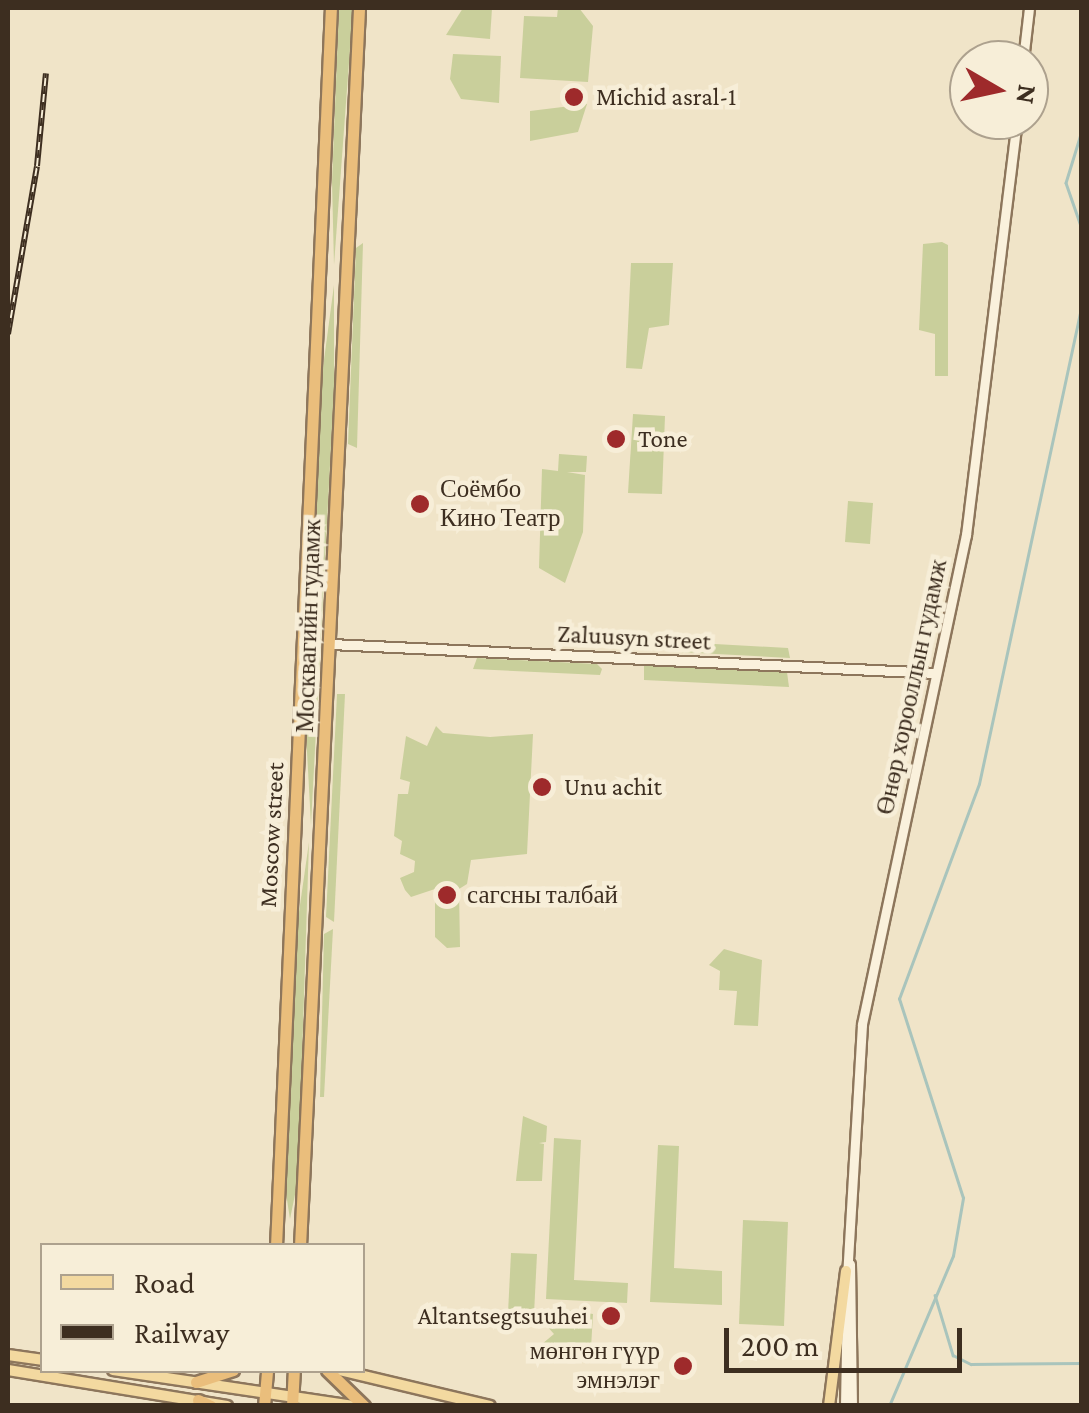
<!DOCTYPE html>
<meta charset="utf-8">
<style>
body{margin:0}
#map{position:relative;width:1089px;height:1413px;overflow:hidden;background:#f0e4c8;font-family:"Crimson Pro",serif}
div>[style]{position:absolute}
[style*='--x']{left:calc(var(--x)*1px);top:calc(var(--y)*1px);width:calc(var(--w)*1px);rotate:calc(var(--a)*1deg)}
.green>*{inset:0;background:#c9cf9b}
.stream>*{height:2.5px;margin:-1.25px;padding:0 1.25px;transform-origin:1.25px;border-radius:1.25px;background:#a9c4bc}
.roads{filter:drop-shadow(2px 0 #8d765c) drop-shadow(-2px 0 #8d765c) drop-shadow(0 2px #8d765c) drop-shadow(0 -2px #8d765c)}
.tertiary>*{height:9px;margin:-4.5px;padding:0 4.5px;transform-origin:4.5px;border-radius:4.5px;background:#faf1dc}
.secondary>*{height:9px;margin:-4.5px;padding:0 4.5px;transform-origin:4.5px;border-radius:4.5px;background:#faf1dc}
.primary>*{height:10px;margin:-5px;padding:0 5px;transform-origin:5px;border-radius:5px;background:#f3d9a0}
.trunk>*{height:11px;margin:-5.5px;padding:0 5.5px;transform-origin:5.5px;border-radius:5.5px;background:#eabe7c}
.rail>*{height:6px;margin-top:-3px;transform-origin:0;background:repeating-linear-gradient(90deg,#f7eed8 0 8px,#3d2e20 0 16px);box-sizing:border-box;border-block:2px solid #3d2e20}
.dots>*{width:28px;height:28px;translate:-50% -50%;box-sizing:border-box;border:5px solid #f7eed8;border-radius:50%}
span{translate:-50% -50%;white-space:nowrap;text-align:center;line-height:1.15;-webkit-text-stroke:9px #f7eed8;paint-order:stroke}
.poi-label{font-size:25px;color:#3d2e20}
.left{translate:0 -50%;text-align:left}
.right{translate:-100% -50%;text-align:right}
.street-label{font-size:25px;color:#3d2e20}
.frame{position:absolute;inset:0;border:10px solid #3d2e20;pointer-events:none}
.legend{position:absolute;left:40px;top:1243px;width:325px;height:130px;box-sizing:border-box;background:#f7eed8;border:2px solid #ada18e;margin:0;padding:12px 18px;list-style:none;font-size:30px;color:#3d2e20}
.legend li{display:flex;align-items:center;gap:20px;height:50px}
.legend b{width:50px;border:2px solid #ada18e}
.north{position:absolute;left:949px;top:40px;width:100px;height:100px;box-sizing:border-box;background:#f7eed8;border:2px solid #ada18e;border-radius:50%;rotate:99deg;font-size:28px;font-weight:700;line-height:40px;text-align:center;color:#3d2e20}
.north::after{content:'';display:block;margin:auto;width:35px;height:45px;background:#9e2a2b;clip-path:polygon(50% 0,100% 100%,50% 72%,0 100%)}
.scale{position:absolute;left:724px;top:1328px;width:238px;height:45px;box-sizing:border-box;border:5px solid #3d2e20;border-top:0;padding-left:12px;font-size:30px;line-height:35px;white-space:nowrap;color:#3d2e20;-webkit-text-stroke:8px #f7eed8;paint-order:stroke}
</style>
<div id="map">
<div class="green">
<i style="clip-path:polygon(339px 8px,353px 8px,334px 265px,332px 182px)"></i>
<i style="clip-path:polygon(463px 8px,492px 8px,490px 39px,446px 35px)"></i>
<i style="clip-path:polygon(558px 8px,579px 8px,593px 26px,588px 82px,520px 78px,524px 16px,557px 17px)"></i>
<i style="clip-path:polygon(453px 54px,501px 56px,499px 103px,461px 99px,450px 79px)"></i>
<i style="clip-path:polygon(587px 104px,578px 132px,530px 141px,530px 111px)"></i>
<i style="clip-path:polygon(942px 242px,948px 245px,948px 376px,935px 376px,935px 334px,919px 330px,923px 244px)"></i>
<i style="clip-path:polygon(363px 243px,357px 448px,348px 444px,356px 248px)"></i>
<i style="clip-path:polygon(631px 263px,673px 263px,669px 325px,649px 328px,642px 369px,626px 368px)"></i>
<i style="clip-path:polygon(334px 285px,334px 389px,311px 825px,306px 733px,322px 375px)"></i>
<i style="clip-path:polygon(633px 414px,665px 416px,662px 494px,628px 493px)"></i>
<i style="clip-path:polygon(559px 454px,587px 456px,586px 472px,567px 472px,585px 475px,583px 532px,565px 583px,539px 568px,542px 469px,558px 471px)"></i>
<i style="clip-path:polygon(848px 501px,873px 503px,870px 544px,845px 542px)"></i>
<i style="clip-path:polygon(679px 642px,788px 648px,790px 658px,678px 652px)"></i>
<i style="clip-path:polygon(477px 658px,597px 664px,602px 669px,600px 675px,473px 669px)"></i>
<i style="clip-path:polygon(644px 665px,787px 672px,789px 687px,644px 680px)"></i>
<i style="clip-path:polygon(337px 694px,345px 694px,334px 922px,326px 917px)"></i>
<i style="clip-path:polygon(436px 726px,443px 733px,490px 737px,533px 734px,527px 854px,471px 860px,467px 884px,459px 889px,460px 947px,447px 948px,435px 937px,435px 889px,411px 897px,405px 890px,400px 878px,414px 872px,415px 861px,400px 854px,402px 841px,394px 836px,398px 794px,408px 794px,410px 782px,400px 779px,406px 736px,427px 746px)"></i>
<i style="clip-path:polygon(309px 842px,298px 1180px,290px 1219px,284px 1181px,296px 933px)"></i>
<i style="clip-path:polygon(333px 929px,324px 1097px,320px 1097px,324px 934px)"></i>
<i style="clip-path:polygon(724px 949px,762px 960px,758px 1026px,734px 1025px,737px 991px,719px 990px,720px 971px,709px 965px)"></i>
<i style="clip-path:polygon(523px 1116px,547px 1126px,546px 1142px,539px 1143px,544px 1144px,542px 1181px,516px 1181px)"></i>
<i style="clip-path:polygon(554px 1138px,581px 1140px,574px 1280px,628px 1283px,627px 1303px,546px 1299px)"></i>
<i style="clip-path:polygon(658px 1145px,679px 1146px,674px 1268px,722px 1271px,722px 1305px,650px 1302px)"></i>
<i style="clip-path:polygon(743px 1220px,788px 1222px,784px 1326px,739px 1324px)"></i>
<i style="clip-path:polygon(511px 1253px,537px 1254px,534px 1314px,508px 1313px)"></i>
<i style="clip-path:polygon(556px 1308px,593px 1314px,591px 1348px,542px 1344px,554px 1334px,536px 1314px,549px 1316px)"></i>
</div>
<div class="stream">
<i style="--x:1082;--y:131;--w:54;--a:107.1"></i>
<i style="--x:1066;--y:183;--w:49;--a:70.8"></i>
<i style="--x:935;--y:1295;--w:63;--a:73.3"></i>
<i style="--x:953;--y:1355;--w:20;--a:27"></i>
<i style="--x:971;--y:1364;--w:111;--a:-0.5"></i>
<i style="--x:889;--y:1406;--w:163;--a:-66.9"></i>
<i style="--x:953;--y:1256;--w:59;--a:-80.2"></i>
<i style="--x:963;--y:1198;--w:209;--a:-107.8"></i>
<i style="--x:899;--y:999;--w:229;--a:-69.6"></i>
<i style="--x:979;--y:784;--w:492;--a:-77.9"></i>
</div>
<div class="roads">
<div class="tertiary">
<i style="--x:331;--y:644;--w:606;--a:2.74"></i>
</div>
<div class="secondary">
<i style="--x:1023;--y:60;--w:52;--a:-83.4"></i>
<i style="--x:850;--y:1264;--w:142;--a:89.2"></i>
<i style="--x:847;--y:1277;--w:253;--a:-86.6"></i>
<i style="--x:862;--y:1024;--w:500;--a:-78"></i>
<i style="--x:966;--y:535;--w:418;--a:-83"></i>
<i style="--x:845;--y:1406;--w:113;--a:-89"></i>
</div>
<div class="primary">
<i style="--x:8;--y:1355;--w:34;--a:8"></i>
<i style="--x:8;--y:1370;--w:222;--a:9.3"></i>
<i style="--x:113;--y:1370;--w:243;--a:8.5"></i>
<i style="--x:339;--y:1370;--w:155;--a:13.4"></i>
<i style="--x:829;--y:1406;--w:136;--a:-82.8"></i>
</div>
<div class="trunk">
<i style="--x:276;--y:1246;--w:1239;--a:-87.46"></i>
<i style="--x:300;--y:1246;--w:1239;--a:-87.27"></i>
<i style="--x:327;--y:1370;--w:52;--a:44.2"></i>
<i style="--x:196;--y:1382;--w:39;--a:-18"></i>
<i style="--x:198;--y:1400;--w:14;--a:25"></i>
<i style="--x:264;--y:1406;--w:36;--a:-85"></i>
<i style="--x:292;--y:1406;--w:36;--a:-87"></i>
</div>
</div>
<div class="rail">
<i style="--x:8;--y:334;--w:170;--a:-80.2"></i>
<i style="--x:37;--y:166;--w:93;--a:-84.5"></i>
</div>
<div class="dots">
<i style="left:574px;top:97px;background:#9e2a2b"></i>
<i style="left:616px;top:439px;background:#9e2a2b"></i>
<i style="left:420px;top:504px;background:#9e2a2b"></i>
<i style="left:542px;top:787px;background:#9e2a2b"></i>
<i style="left:447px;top:895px;background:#9e2a2b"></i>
<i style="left:611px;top:1316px;background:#9e2a2b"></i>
<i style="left:683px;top:1366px;background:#9e2a2b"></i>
</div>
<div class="poi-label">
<span class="left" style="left:596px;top:97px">Michid asral-1</span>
<span class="left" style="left:638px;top:439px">Tone</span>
<span class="left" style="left:440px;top:504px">Соёмбо<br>Кино Театр</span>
<span class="left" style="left:564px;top:787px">Unu achit</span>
<span class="left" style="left:467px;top:895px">сагсны талбай</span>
<span class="right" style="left:588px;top:1316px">Altantsegtsuuhei</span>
<span class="right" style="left:660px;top:1366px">мөнгөн гүүр<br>эмнэлэг</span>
</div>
<div class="street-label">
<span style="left:309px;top:626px;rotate:-88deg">Москвагийн гудамж</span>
<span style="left:634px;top:638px;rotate:3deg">Zaluusyn street</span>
<span style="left:912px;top:687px;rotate:-78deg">Өнөр хорооллын гудамж</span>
<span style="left:272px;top:835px;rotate:-87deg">Moscow street</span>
</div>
<div class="frame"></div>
<ul class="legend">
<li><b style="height:12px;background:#f3d9a0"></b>Road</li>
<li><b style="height:12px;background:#3d2e20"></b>Railway</li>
</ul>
<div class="north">N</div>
<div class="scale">200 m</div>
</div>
